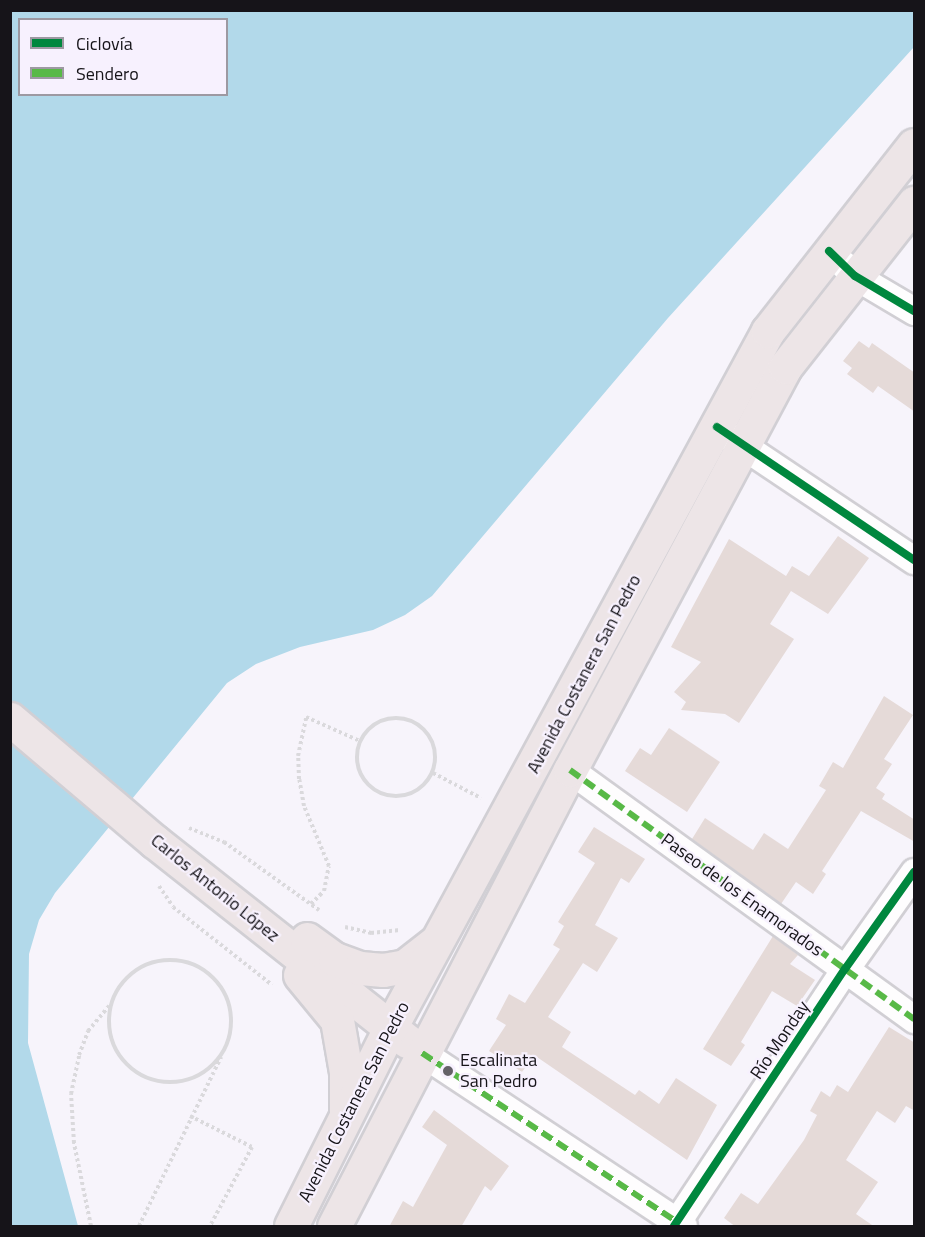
<!DOCTYPE html>
<meta charset="utf-8">
<style>
body{margin:0}
#map{position:relative;width:925px;height:1237px;overflow:hidden;background:#f7f4fb;font-family:"Titillium Web",sans-serif}
div>[style]{position:absolute}
[style*='--x']{left:calc(var(--x)*1px);top:calc(var(--y)*1px);width:calc(var(--w)*1px);rotate:calc(var(--a)*1deg)}
.water>*{inset:0;background:#b2d9ea}
.building>*{inset:0;background:#e5dad8}
.path>*{height:4px;margin-top:-2px;transform-origin:0;background:repeating-linear-gradient(90deg,#dad9dc 0 3px,transparent 0 6px)}
.path>.ring{margin:-2px;padding:0;box-sizing:content-box;background:none;border:4px solid #dad9dc;border-radius:50%}
.roads{filter:drop-shadow(2px 0 #d1cfd4) drop-shadow(-2px 0 #d1cfd4) drop-shadow(0 2px #d1cfd4) drop-shadow(0 -2px #d1cfd4)}
.minor>*{height:27px;margin:-13.5px;padding:0 13.5px;transform-origin:13.5px;border-radius:13.5px;background:#fefdfe}
.major>*{height:33px;margin:-16.5px;padding:0 16.5px;transform-origin:16.5px;border-radius:16.5px;background:#ede5e7}
.quiet>*{height:6px;margin-top:-3px;transform-origin:0;background:repeating-linear-gradient(90deg,#58b947 0 12px,transparent 0 18px)}
.cycleway>*{height:8px;margin:-4px;padding:0 4px;transform-origin:4px;border-radius:4px;background:#00873e}
.dots>*{width:16px;height:16px;translate:-50% -50%;box-sizing:border-box;border:3px solid #f7f1fe;border-radius:50%}
span{translate:-50% -50%;white-space:nowrap;text-align:center;line-height:1.15;-webkit-text-stroke:4.5px #f7f1fe;paint-order:stroke}
.street-label{font-size:18px;color:#161419}
.poi-label{font-size:18px;color:#161419}
.left{translate:0 -50%;text-align:left}
.frame{position:absolute;inset:0;border:12px solid #161419;pointer-events:none}
.legend{position:absolute;left:18px;top:18px;width:210px;height:78px;box-sizing:border-box;background:#f7f1fe;border:2px solid #9d99a2;margin:0;padding:8px 10px;list-style:none;font-size:18px;color:#161419}
.legend li{display:flex;align-items:center;gap:12px;height:30px}
.legend b{width:30px;border:2px solid #9d99a2}
</style>
<div id="map">
<div class="water">
<i style="clip-path:polygon(evenodd,10px 11px,914px 11px,914px 47px,668px 318px,432px 596px,405px 615px,373px 630px,300px 647px,256px 664px,227px 683px,55px 893px,39px 920px,29px 954px,28px 1043px,78px 1226px,11px 1226px,10px 11px,20px 20px,226px 20px,226px 94px,20px 94px,20px 20px)"></i>
</div>
<div class="building">
<i style="clip-path:polygon(859px 341px,869px 348px,872px 343px,915px 373px,915px 412px,878px 386px,873px 393px,847px 374px,852px 368px,843px 361px)"></i>
<i style="clip-path:polygon(838px 536px,869px 558px,828px 614px,791px 591px,770px 624px,794px 639px,739px 723px,725px 714px,681px 710px,686px 702px,674px 692px,701px 662px,671px 647px,729px 539px,786px 576px,792px 566px,809px 576px)"></i>
<i style="clip-path:polygon(884px 696px,913px 715px,884px 759px,892px 764px,876px 788px,885px 794px,882px 799px,915px 820px,915px 842px,861px 811px,822px 871px,826px 874px,813px 894px,796px 882px,781px 904px,692px 839px,705px 818px,753px 850px,764px 833px,788px 849px,826px 790px,819px 786px,833px 762px,843px 768px)"></i>
<i style="clip-path:polygon(669px 728px,720px 762px,687px 812px,625px 771px,640px 748px,651px 755px)"></i>
<i style="clip-path:polygon(594px 827px,645px 859px,629px 883px,621px 878px,595px 925px,618px 938px,597px 972px,583px 963px,548px 1017px,571px 1032px,562px 1047px,635px 1095px,639px 1090px,659px 1104px,676px 1078px,717px 1105px,687px 1160px,534px 1055px,522px 1072px,489px 1051px,506px 1025px,496px 1019px,509px 994px,525px 1003px,560px 949px,553px 945px,564px 926px,558px 922px,595px 863px,578px 852px)"></i>
<i style="clip-path:polygon(773px 936px,798px 955px,790px 964px,815px 980px,797px 1006px,772px 991px,741px 1042px,745px 1045px,731px 1066px,703px 1049px)"></i>
<i style="clip-path:polygon(889px 1027px,915px 1043px,915px 1111px,906px 1106px,895px 1123px,877px 1111px,846px 1160px,878px 1182px,856px 1214px,875px 1227px,736px 1227px,724px 1218px,741px 1193px,758px 1204px,804px 1140px,817px 1115px,810px 1111px,821px 1091px,830px 1097px,837px 1085px,848px 1092px)"></i>
<i style="clip-path:polygon(434px 1110px,509px 1166px,491px 1191px,485px 1186px,461px 1227px,389px 1227px,403px 1201px,413px 1207px,447px 1145px,422px 1127px)"></i>
</div>
<div class="path">
<i class="ring" style="left:357px;top:718px;width:74px;height:74px"></i>
<i style="--x:433;--y:773;--w:54;--a:27.5"></i>
<i style="--x:189;--y:828;--w:38;--a:22"></i>
<i style="--x:224;--y:842;--w:117;--a:35.6"></i>
<i style="--x:159;--y:886;--w:25;--a:56"></i>
<i style="--x:173;--y:907;--w:126;--a:38.2"></i>
<i style="--x:311;--y:904;--w:18;--a:-45"></i>
<i style="--x:324;--y:891;--w:25;--a:-79"></i>
<i style="--x:329;--y:866;--w:65;--a:-112.6"></i>
<i style="--x:304;--y:806;--w:27;--a:-100"></i>
<i style="--x:299;--y:779;--w:23;--a:-92"></i>
<i style="--x:298;--y:756;--w:40;--a:-78"></i>
<i style="--x:306;--y:717;--w:59;--a:24"></i>
<i style="--x:345;--y:927;--w:27;--a:13"></i>
<i style="--x:371;--y:933;--w:29;--a:-6"></i>
<i class="ring" style="left:109px;top:960px;width:118px;height:118px"></i>
<i style="--x:190;--y:1116;--w:69;--a:26.6"></i>
<i style="--x:252;--y:1147;--w:89;--a:118"></i>
<i style="--x:91;--y:1226;--w:85;--a:-101.6"></i>
<i style="--x:74;--y:1143;--w:49;--a:-93.5"></i>
<i style="--x:71;--y:1094;--w:40;--a:-78"></i>
<i style="--x:79;--y:1055;--w:26;--a:-69"></i>
<i style="--x:88;--y:1031;--w:33;--a:-50"></i>
<i style="--x:139;--y:1226;--w:188;--a:-64.1"></i>
</div>
<div class="roads">
<div class="minor">
<i style="--x:843;--y:264;--w:17;--a:45"></i>
<i style="--x:855;--y:276;--w:69;--a:30.7"></i>
<i style="--x:727;--y:435;--w:225;--a:33.8"></i>
<i style="--x:570;--y:770;--w:425;--a:35.9"></i>
<i style="--x:422;--y:1053;--w:313;--a:33.5"></i>
<i style="--x:674;--y:1226;--w:309;--a:-56.4"></i>
<i style="--x:845;--y:969;--w:119;--a:-54.6"></i>
</div>
<div class="major">
<i style="--x:10;--y:719;--w:189;--a:40.3"></i>
<i style="--x:154;--y:841;--w:323;--a:38.3"></i>
<i style="--x:307;--y:939;--w:34;--a:36"></i>
<i style="--x:335;--y:959;--w:27;--a:20"></i>
<i style="--x:360;--y:968;--w:23;--a:5"></i>
<i style="--x:383;--y:970;--w:22;--a:-10"></i>
<i style="--x:405;--y:966;--w:37;--a:-38"></i>
<i style="--x:300;--y:975;--w:58;--a:50.6"></i>
<i style="--x:337;--y:1020;--w:53;--a:80.2"></i>
<i style="--x:346;--y:1072;--w:39;--a:90"></i>
<i style="--x:291;--y:1226;--w:221;--a:-63.4"></i>
<i style="--x:390;--y:1028;--w:793;--a:-61.53"></i>
<i style="--x:768;--y:331;--w:236;--a:-51.9"></i>
<i style="--x:334;--y:1226;--w:513;--a:-62.64"></i>
<i style="--x:570;--y:770;--w:457;--a:-61.9"></i>
<i style="--x:785;--y:367;--w:209;--a:-51.8"></i>
</div>
</div>
<div class="quiet">
<i style="--x:570;--y:770;--w:425;--a:35.9"></i>
<i style="--x:422;--y:1053;--w:306;--a:33.5"></i>
</div>
<div class="cycleway">
<i style="--x:829;--y:251;--w:36;--a:44"></i>
<i style="--x:855;--y:276;--w:69;--a:30.7"></i>
<i style="--x:717;--y:427;--w:238;--a:34"></i>
<i style="--x:674;--y:1226;--w:309;--a:-56.4"></i>
<i style="--x:845;--y:969;--w:119;--a:-54.6"></i>
</div>
<div class="dots">
<i style="left:448px;top:1071px;background:#656268"></i>
</div>
<div class="street-label">
<span style="left:584px;top:674px;rotate:-62deg">Avenida Costanera San Pedro</span>
<span style="left:215px;top:888px;rotate:39deg">Carlos Antonio López</span>
<span style="left:742px;top:895px;rotate:36deg">Paseo de los Enamorados</span>
<span style="left:780px;top:1040px;rotate:-56deg">Río Monday</span>
<span style="left:354px;top:1102px;rotate:-63deg">Avenida Costanera San Pedro</span>
</div>
<div class="poi-label">
<span class="left" style="left:460px;top:1071px">Escalinata<br>San Pedro</span>
</div>
<div class="frame"></div>
<ul class="legend">
<li><b style="height:8px;background:#00873e"></b>Ciclovía</li>
<li><b style="height:8px;background:#58b947"></b>Sendero</li>
</ul>
</div>
